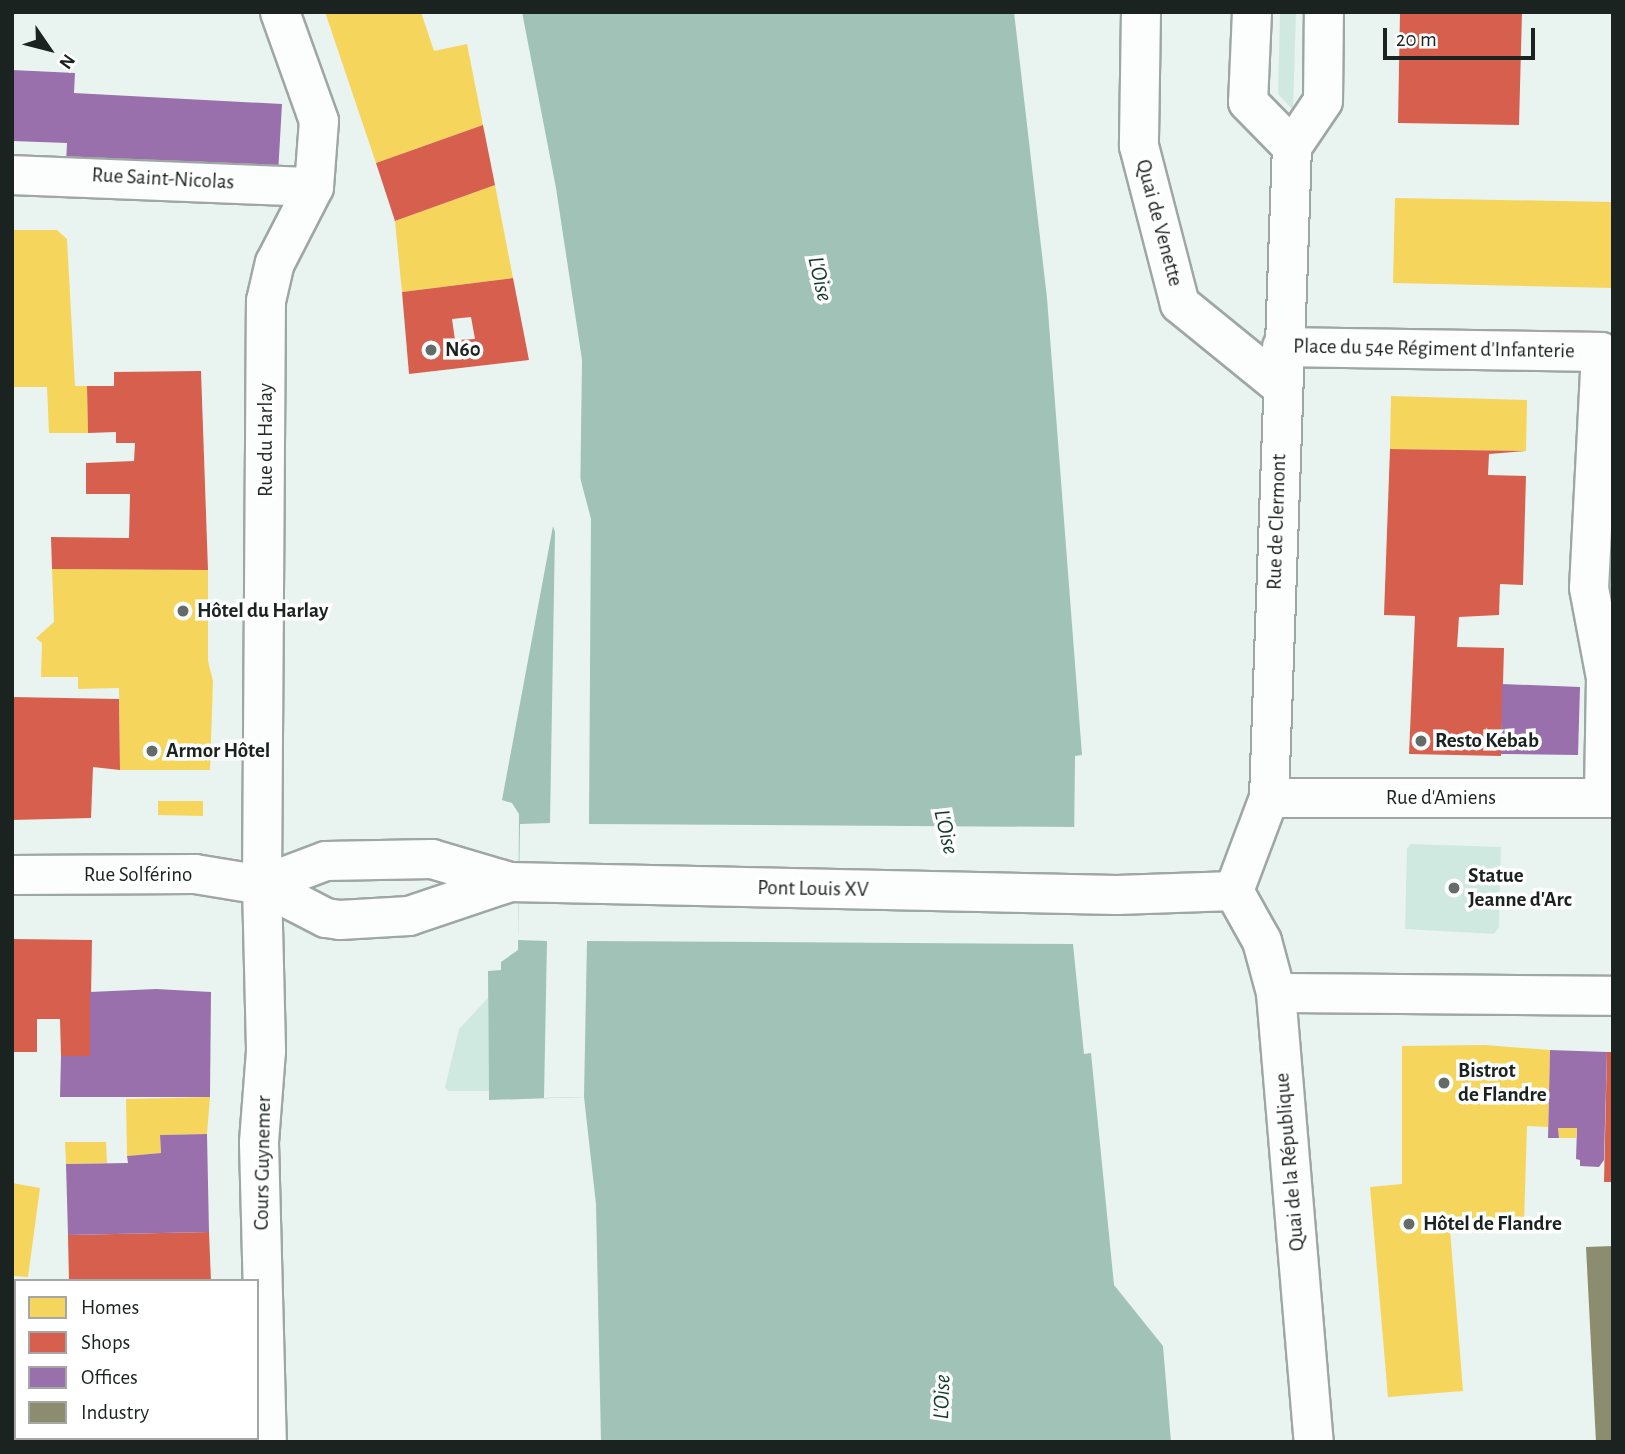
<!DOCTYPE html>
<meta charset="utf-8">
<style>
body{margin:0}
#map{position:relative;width:1625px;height:1454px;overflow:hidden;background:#e9f4f1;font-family:"Alegreya Sans",sans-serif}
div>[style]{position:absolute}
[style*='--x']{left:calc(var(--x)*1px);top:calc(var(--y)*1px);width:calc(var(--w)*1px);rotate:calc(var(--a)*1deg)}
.green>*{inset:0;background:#d0e9e0}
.water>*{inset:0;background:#a1c2b6}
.pier>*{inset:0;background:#e9f4f1}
.homes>*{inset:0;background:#f6d55c}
.shops>*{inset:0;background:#d6604d}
.offices>*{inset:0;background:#9970ab}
.industry>*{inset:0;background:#8c8c6e}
.roads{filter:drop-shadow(2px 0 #9fa7a5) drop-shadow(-2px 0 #9fa7a5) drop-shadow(0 2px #9fa7a5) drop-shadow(0 -2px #9fa7a5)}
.minor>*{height:38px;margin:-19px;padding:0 19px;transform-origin:19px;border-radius:19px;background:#fcfdfd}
.tertiary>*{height:38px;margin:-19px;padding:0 19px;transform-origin:19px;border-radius:19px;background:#fcfdfd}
.secondary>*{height:38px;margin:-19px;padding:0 19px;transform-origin:19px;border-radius:19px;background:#fcfdfd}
.dots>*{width:19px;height:19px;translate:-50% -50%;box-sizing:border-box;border:4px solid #fff;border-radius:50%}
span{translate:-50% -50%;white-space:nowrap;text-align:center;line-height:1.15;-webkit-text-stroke:7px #fff;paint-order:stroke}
.street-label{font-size:21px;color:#1b2320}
.poi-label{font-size:21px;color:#1b2320;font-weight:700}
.left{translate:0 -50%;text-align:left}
.water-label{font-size:23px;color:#143a2f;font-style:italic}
.frame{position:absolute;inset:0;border:14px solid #1b2320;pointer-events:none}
.legend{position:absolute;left:14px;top:1279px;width:245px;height:161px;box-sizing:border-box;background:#fff;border:2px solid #a4a7a6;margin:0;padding:9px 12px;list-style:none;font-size:21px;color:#1b2320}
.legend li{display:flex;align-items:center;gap:14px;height:35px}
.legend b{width:35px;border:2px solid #a4a7a6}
.north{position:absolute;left:14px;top:14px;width:70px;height:70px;-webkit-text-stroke:5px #fff;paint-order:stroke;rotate:125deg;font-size:19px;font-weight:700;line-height:28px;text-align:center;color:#1b2320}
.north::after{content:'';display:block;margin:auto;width:24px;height:32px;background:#1b2320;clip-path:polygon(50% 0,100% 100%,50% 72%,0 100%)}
.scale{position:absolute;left:1383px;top:28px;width:152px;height:32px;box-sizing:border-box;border:4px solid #1b2320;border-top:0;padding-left:9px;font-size:21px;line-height:24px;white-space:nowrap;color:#1b2320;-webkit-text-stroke:5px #fff;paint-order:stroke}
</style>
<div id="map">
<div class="green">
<i style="clip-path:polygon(1280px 12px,1296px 12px,1293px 110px,1278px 94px)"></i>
<i style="clip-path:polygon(1411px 844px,1501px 847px,1499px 927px,1494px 934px,1405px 929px,1407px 848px)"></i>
<i style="clip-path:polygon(488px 998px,489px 1091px,448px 1091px,445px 1087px,459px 1029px)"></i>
</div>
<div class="water">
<i style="clip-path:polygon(522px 12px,1014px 12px,1047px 298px,1082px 755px,1075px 756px,1073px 944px,1084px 1054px,1091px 1053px,1114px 1285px,1163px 1346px,1171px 1442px,601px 1442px,596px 1204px,584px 1097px,489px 1100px,488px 971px,501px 970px,501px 962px,518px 950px,519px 814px,512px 803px,502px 800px,553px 526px,566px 525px,580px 508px,582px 360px,556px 188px)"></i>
</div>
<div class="pier">
<i style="clip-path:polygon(577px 466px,591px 519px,589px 824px,1078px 827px,1077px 944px,587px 941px,584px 1097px,544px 1098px,547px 941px,518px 940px,520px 824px,550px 823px,555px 532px,552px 523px,564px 522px,576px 507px)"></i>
</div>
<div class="homes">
<i style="clip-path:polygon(325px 12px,421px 12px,434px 51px,467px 44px,483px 125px,376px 163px)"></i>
<i style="clip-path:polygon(495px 185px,513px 278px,402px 292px,395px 221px)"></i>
<i style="clip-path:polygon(1395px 198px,1613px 202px,1613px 288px,1393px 283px)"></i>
<i style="clip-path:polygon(12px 230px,57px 230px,67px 239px,75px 386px,87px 386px,88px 433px,49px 433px,47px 387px,12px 387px)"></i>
<i style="clip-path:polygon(1391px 396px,1527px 400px,1526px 451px,1390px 449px)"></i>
<i style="clip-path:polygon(52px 569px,208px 570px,208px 661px,213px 681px,210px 770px,120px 770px,119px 688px,78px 689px,78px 677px,41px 677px,42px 643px,36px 638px,54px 622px)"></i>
<i style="clip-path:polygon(158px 801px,203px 801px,203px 816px,158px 815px)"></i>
<i style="clip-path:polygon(1485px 1045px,1550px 1050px,1548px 1127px,1527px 1126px,1524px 1223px,1450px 1230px,1463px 1391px,1388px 1397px,1370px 1187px,1402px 1184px,1402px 1046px)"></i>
<i style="clip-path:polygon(210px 1097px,207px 1134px,160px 1135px,161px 1153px,127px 1156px,126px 1099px)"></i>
<i style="clip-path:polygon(1558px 1128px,1577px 1128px,1576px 1138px,1559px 1138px)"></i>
<i style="clip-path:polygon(65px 1142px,106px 1142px,107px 1163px,66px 1164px)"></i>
<i style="clip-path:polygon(12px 1183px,40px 1188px,28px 1277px,12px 1276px)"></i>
<i style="clip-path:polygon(12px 1365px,16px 1366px,16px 1437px,12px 1437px)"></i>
<i style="clip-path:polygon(45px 1438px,90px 1438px,89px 1442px)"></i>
</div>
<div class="shops">
<i style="clip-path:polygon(1400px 12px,1522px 12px,1519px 125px,1398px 123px)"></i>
<i style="clip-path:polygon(483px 125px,495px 185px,395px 221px,376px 163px)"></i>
<i style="clip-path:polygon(evenodd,513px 278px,529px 360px,409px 374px,402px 292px,513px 278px,471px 317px,475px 339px,455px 340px,452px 319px,471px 317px)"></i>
<i style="clip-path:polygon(201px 371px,208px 570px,52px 569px,51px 537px,129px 538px,130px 494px,86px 494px,86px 463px,134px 461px,135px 443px,116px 443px,116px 432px,88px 433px,87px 386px,114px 386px,114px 372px)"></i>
<i style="clip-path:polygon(1390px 449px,1526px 451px,1489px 454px,1488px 475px,1526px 476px,1523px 585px,1500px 584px,1499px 615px,1459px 617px,1457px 647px,1504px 648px,1501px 756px,1409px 754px,1415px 616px,1384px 615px)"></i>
<i style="clip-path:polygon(12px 697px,119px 699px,120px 770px,93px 767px,91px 818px,12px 820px)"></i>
<i style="clip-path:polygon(12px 939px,92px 940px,90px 1056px,61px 1056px,60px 1019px,37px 1019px,37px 1052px,12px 1052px)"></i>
<i style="clip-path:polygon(1607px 1052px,1613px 1052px,1613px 1182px,1604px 1182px)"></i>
<i style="clip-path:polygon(209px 1232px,211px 1281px,69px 1281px,68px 1235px)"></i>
</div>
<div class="offices">
<i style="clip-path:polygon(12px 70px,75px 73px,74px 93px,282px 104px,278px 174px,66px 164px,67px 143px,12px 141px)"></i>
<i style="clip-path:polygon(1502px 684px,1580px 687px,1578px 755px,1501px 754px)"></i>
<i style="clip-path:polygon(156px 989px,211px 992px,210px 1097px,60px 1097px,61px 1056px,90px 1056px,90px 992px)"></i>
<i style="clip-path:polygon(1550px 1050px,1607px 1052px,1604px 1160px,1599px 1167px,1580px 1166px,1580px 1160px,1576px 1159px,1577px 1128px,1558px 1128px,1559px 1138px,1548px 1138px)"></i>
<i style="clip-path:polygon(207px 1134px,209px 1232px,68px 1235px,66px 1164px,128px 1163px,127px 1156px,161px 1153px,160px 1135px)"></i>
<i style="clip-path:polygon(134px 1438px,214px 1438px,214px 1442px,134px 1442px)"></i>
</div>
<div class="industry">
<i style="clip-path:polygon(1613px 1246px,1613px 1442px,1596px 1442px,1586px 1247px)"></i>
</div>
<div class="roads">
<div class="minor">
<i style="--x:1141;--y:12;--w:134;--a:90.9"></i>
<i style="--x:1139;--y:146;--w:163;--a:75.5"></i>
<i style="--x:1180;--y:304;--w:130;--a:39.1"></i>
<i style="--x:12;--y:175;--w:302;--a:2.3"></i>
<i style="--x:1282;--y:347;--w:319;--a:0.9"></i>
<i style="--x:1601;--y:352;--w:236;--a:92.9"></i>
<i style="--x:1589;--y:588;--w:92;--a:79.3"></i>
<i style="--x:1606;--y:678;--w:120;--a:91"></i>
</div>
<div class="tertiary">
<i style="--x:1269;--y:798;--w:344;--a:0"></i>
<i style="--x:262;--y:885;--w:584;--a:-89.61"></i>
<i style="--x:266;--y:301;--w:39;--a:-77"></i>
<i style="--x:275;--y:263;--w:85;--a:-62.8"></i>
<i style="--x:314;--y:187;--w:66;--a:-85.7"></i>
<i style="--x:319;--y:121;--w:116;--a:-109.7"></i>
<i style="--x:1234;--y:891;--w:57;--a:60.8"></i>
<i style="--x:1262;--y:941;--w:54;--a:74.9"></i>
<i style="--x:1276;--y:993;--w:451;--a:85.2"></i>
<i style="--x:1276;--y:993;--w:337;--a:0.5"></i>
</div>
<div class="secondary">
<i style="--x:1252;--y:12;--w:90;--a:92.5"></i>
<i style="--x:1248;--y:102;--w:63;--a:45.6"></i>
<i style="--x:12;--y:875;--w:183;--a:-0.3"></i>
<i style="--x:195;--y:874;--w:68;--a:9.3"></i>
<i style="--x:262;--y:885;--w:72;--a:27.3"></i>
<i style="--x:326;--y:918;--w:14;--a:8"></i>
<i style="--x:340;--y:920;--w:69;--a:-3.3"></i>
<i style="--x:409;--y:916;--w:107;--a:-18.6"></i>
<i style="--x:262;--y:885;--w:68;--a:-20.6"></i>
<i style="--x:326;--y:861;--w:106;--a:-1.1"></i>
<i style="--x:432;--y:859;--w:81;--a:16.4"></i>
<i style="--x:510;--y:882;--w:607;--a:1.23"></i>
<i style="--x:1117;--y:895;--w:117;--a:-2"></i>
<i style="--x:1234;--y:891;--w:99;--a:-69.4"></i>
<i style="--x:1269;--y:798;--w:651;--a:-87.98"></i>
<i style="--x:1292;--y:147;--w:55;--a:-56"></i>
<i style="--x:1323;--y:101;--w:89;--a:-89.4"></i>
<i style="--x:262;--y:885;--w:166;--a:88.6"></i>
<i style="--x:266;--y:1051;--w:92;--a:94.4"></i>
<i style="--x:259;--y:1143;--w:299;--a:88.5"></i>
</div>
</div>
<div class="dots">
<i style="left:431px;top:350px;background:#636c69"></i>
<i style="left:183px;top:611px;background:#636c69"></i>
<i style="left:1421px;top:741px;background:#636c69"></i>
<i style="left:152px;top:751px;background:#636c69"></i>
<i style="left:1454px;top:888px;background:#636c69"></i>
<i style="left:1444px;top:1083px;background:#636c69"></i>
<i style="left:1409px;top:1224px;background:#636c69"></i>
</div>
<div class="street-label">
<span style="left:163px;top:179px;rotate:3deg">Rue Saint-Nicolas</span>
<span style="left:1159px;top:223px;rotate:75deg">Quai de Venette</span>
<span style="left:1434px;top:349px;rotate:1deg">Place du 54e Régiment d'Infanterie</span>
<span style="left:266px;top:440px;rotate:-90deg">Rue du Harlay</span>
<span style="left:1277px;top:522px;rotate:-88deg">Rue de Clermont</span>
<span style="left:1441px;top:798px">Rue d'Amiens</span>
<span style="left:138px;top:875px">Rue Solférino</span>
<span style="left:813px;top:889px;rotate:1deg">Pont Louis XV</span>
<span style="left:1290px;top:1162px;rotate:-95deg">Quai de la République</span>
<span style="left:263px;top:1163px;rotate:-89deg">Cours Guynemer</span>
</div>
<div class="poi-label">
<span class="left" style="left:445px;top:350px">N60</span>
<span class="left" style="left:197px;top:611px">Hôtel du Harlay</span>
<span class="left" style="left:1435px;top:741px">Resto Kebab</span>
<span class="left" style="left:166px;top:751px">Armor Hôtel</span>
<span class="left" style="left:1468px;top:888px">Statue<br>Jeanne d'Arc</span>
<span class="left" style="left:1458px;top:1083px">Bistrot<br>de Flandre</span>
<span class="left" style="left:1423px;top:1224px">Hôtel de Flandre</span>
</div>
<div class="water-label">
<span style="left:819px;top:279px;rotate:77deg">L'Oise</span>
<span style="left:945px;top:832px;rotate:77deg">L'Oise</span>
<span style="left:943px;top:1397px;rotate:-88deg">L'Oise</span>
</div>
<div class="frame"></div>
<ul class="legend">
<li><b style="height:19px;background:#f6d55c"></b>Homes</li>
<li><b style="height:19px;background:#d6604d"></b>Shops</li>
<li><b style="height:19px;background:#9970ab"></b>Offices</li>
<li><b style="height:19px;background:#8c8c6e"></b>Industry</li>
</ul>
<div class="north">N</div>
<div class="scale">20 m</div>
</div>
